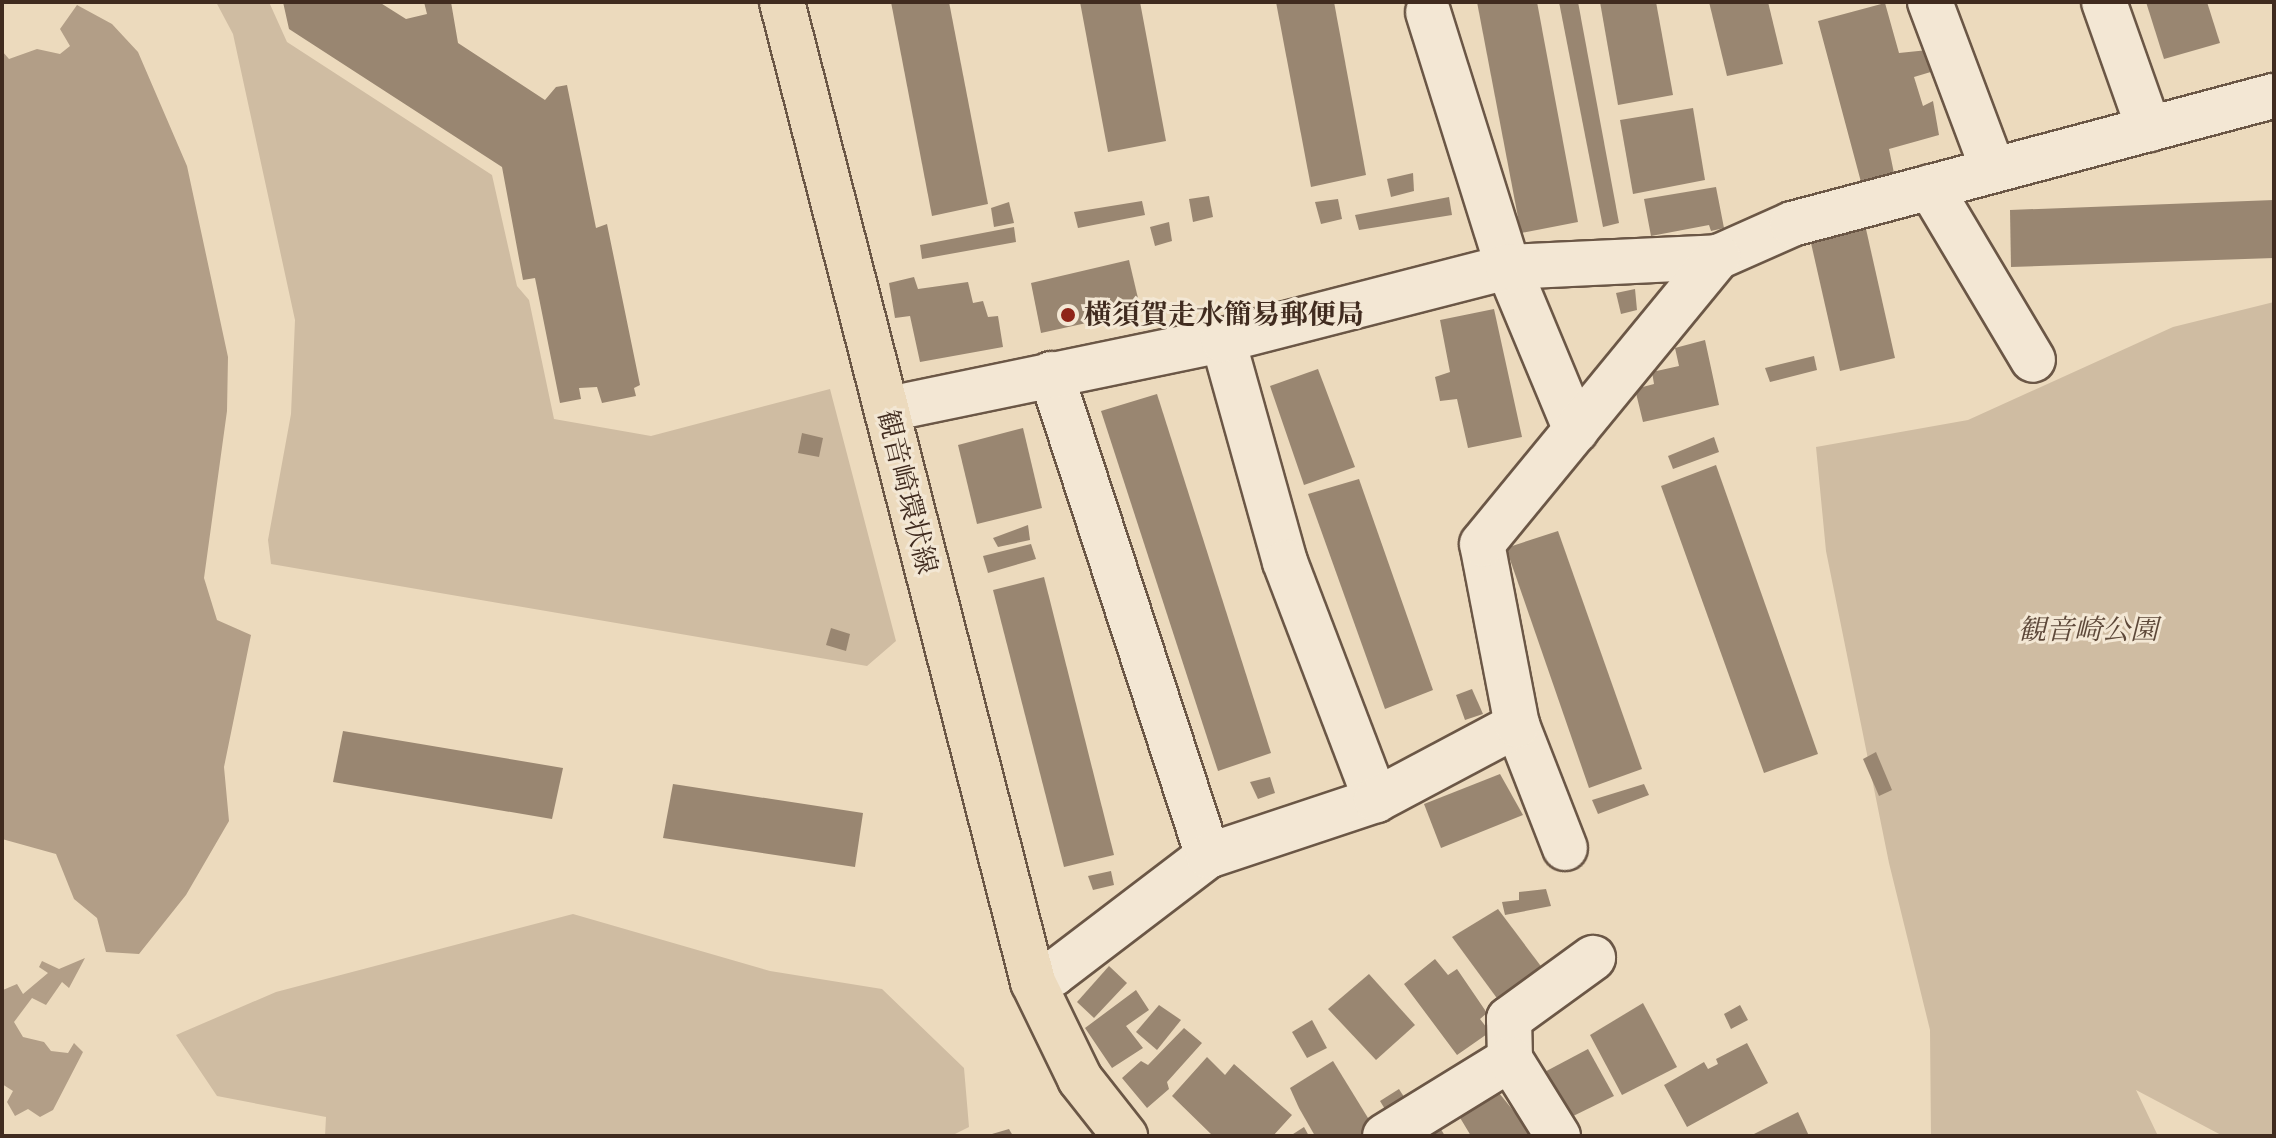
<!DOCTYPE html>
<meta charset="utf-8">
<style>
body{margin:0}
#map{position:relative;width:2276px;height:1138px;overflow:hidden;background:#ecdabd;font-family:Alegreya,"Noto Serif JP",serif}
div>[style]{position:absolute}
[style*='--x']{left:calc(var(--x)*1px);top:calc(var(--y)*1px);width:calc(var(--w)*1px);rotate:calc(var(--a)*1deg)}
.green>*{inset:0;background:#cfbca2}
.water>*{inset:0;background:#b29e87}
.building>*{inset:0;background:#998671}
.roads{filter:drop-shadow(2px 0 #6b5746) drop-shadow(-2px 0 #6b5746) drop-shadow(0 2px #6b5746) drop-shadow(0 -2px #6b5746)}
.minor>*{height:44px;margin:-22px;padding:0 22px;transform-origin:22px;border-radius:22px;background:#f3e7d4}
.major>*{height:44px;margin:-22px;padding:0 22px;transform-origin:22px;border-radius:22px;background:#ecdabd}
.highway>*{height:44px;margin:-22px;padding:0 22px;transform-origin:22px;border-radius:22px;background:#ecdabd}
.dots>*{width:22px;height:22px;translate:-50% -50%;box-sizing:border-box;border:4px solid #f3e7d4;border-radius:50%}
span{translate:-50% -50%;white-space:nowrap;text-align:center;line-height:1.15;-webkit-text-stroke:6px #f3e7d4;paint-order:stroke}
.poi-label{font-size:28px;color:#402b1f;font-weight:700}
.left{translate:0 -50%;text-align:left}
.street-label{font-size:28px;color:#402b1f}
.park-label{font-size:28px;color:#5d4839;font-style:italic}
.frame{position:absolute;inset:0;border:4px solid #402b1f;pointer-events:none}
</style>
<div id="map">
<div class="green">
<i style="clip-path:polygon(216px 2px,269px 2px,287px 42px,492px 175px,517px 286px,529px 300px,554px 419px,651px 436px,830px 389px,896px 641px,867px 666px,271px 564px,268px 540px,291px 414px,295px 320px,233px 34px)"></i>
<i style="clip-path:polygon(2274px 302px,2274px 1136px,2223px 1136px,2136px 1090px,2158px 1136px,1931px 1136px,1930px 1030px,1889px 863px,1826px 551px,1816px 447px,1968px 420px,2173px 327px)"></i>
<i style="clip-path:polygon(573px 914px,770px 971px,882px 989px,964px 1068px,969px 1127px,951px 1136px,325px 1136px,326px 1117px,217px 1096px,176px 1035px,276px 992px)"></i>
</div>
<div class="water">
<i style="clip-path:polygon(77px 5px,112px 24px,138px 52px,187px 166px,228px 357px,227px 411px,204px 578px,217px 620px,251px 635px,224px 767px,229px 821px,186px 895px,139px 954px,106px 952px,97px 918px,74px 899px,56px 854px,2px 839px,2px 51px,9px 59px,37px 49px,60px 54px,70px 46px,60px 29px)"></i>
<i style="clip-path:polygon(85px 958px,69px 988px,62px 982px,46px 1005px,32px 998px,14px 1022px,23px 1037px,44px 1042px,51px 1051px,68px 1053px,74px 1043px,83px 1052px,53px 1110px,40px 1117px,28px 1109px,15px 1116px,7px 1102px,13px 1091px,2px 1084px,2px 970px,3px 990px,17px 984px,23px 994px,48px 973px,39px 967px,42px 961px,59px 969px)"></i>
</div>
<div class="building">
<i style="clip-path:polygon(283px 2px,379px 2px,406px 19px,427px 14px,424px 2px,451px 2px,458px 43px,545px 100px,556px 87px,567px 85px,596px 228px,607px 224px,640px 385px,634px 388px,636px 396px,602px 403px,597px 387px,579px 388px,581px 399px,560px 403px,535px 278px,523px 280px,502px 167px,289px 29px)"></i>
<i style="clip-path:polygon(891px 2px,949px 2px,988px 204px,932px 216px)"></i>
<i style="clip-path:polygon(1080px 2px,1140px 2px,1166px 141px,1108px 152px)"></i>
<i style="clip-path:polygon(1276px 2px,1334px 2px,1366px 175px,1311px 187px)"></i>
<i style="clip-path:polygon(1477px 2px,1537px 2px,1578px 222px,1521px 233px)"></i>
<i style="clip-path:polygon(1559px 2px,1578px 2px,1619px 223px,1603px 227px)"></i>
<i style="clip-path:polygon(1600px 2px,1656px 2px,1673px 95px,1618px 105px)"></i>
<i style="clip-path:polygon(1709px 2px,1768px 2px,1783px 64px,1727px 76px)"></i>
<i style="clip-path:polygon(2146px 2px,2207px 2px,2220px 43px,2164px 59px)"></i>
<i style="clip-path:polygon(1885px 3px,1899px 53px,1928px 50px,1934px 71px,1914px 77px,1923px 106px,1933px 101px,1939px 135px,1889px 149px,1894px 173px,1861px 182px,1818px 21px)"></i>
<i style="clip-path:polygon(1693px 108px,1705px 180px,1633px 194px,1620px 120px)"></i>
<i style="clip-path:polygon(1413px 173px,1414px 191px,1391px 197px,1387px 179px)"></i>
<i style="clip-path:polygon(1716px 187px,1724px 228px,1711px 231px,1709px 225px,1651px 236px,1644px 199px)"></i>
<i style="clip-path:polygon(1209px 196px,1213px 217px,1193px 222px,1189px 199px)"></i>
<i style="clip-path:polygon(1449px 197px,1452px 215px,1359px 230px,1355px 215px)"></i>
<i style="clip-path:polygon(1338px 199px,1342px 219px,1321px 224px,1315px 202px)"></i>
<i style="clip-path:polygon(2274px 200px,2274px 258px,2011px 267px,2010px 210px)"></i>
<i style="clip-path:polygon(1142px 201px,1145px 215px,1078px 228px,1074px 212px)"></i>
<i style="clip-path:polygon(1009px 202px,1014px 223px,994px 227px,991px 208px)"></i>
<i style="clip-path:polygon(1169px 222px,1172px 241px,1155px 246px,1150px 227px)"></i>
<i style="clip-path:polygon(1014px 227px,1016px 242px,922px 259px,920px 245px)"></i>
<i style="clip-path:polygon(1866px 229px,1895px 358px,1840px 371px,1811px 243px)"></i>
<i style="clip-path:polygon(1129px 260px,1141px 311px,1041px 333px,1031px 283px)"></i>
<i style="clip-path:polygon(914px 277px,918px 289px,968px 282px,973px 303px,983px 301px,988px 317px,998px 316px,1003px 347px,920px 362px,910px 316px,895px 318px,889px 283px)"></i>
<i style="clip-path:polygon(1635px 289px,1637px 310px,1621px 314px,1616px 293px)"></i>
<i style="clip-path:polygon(1494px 309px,1522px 437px,1468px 448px,1457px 399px,1440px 401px,1435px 377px,1450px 372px,1440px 320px)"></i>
<i style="clip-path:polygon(1705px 340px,1719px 405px,1643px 422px,1635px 389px,1654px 384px,1652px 372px,1679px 366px,1675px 348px)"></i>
<i style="clip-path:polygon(1814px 356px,1817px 370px,1770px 382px,1765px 368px)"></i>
<i style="clip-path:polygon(1318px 369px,1355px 467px,1304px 485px,1270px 386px)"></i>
<i style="clip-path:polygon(1157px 394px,1271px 753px,1218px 771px,1101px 411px)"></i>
<i style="clip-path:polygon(1023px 428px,1042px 508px,977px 524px,958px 445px)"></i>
<i style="clip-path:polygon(802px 433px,823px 438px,819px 457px,798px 453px)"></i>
<i style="clip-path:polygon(1714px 437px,1719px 452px,1673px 469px,1668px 456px)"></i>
<i style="clip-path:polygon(1716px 465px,1818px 754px,1764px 773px,1661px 486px)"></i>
<i style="clip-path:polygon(1359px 479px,1433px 690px,1385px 709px,1308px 494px)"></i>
<i style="clip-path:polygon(1028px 525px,1030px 540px,998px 547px,993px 538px)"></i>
<i style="clip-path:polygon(1558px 531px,1642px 769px,1589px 788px,1506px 548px)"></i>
<i style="clip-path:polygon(1031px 544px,1036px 559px,988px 573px,983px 556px)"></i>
<i style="clip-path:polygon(1044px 577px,1114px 855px,1064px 867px,993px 590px)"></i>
<i style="clip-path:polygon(831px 628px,850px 634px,846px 651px,826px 645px)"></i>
<i style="clip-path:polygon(1472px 689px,1483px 714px,1465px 720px,1456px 695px)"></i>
<i style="clip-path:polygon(343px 731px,563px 768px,552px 819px,333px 782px)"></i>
<i style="clip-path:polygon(1876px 752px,1892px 790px,1879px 796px,1863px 759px)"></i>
<i style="clip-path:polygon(1500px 774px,1523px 815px,1441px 848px,1424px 804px)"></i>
<i style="clip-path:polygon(1270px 777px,1275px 793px,1258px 799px,1250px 782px)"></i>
<i style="clip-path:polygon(673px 784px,863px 813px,855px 867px,663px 838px)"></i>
<i style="clip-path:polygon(1644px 784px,1649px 795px,1598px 814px,1592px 800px)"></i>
<i style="clip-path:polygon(1111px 871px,1114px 885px,1093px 890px,1088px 876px)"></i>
<i style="clip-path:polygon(1546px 889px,1551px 906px,1505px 915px,1502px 902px,1519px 900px,1519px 892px)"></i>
<i style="clip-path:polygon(1498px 909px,1543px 969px,1499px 1001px,1452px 937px)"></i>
<i style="clip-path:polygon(1435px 959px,1448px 975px,1457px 969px,1487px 1013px,1480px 1019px,1490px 1032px,1457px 1055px,1404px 984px)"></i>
<i style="clip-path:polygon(1109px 966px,1127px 983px,1094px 1018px,1077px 1002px)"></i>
<i style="clip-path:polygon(1369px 974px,1415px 1025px,1376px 1060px,1328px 1009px)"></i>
<i style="clip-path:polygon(1136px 990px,1149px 1010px,1126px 1026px,1143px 1048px,1112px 1068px,1085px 1028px)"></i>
<i style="clip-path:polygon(1643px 1003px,1677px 1067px,1622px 1095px,1590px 1035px)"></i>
<i style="clip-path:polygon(1159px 1005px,1181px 1020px,1157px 1050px,1136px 1032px)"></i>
<i style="clip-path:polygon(1740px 1005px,1748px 1020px,1731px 1029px,1724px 1014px)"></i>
<i style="clip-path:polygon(1312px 1020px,1327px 1048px,1307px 1058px,1292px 1032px)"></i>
<i style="clip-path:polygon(1184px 1028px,1202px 1043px,1167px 1082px,1169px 1089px,1147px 1108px,1122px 1078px,1141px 1061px,1148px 1065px)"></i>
<i style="clip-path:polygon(1747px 1043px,1768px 1083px,1687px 1127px,1664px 1085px,1704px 1062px,1708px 1069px,1718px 1064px,1716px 1059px)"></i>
<i style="clip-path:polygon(1588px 1049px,1614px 1096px,1561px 1122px,1537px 1076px)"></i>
<i style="clip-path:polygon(1207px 1057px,1225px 1075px,1234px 1064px,1292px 1115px,1273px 1136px,1213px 1136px,1172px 1096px)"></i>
<i style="clip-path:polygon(1333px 1061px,1376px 1131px,1369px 1136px,1315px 1136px,1299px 1108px,1290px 1088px)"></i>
<i style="clip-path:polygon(1495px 1088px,1520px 1119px,1531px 1111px,1546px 1136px,1471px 1136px,1456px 1111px)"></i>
<i style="clip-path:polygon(1399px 1089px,1411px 1108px,1391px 1119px,1380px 1101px)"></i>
<i style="clip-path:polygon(1798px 1112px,1809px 1136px,1750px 1136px)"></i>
<i style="clip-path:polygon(1439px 1126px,1445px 1136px,1422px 1136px)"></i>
<i style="clip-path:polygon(1304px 1127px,1309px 1136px,1290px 1136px)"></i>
<i style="clip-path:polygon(1009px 1129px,1013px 1136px,992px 1134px)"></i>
</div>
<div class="roads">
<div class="minor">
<i style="--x:1930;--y:2;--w:179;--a:69.4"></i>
<i style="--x:2104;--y:2;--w:135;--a:70.5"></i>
<i style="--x:1428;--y:12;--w:267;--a:72.6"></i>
<i style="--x:1508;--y:267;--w:177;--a:67.4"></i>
<i style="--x:1930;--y:187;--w:201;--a:59.2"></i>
<i style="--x:1223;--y:340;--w:230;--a:74.4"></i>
<i style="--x:1285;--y:562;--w:255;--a:69.1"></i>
<i style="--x:1051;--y:374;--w:507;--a:71.96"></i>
<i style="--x:908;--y:405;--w:322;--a:-11.7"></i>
<i style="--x:1223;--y:340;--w:294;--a:-14.4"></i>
<i style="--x:1508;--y:267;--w:210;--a:-2.7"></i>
<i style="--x:1718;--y:257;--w:81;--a:-24"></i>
<i style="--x:1792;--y:224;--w:499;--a:-14.9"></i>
<i style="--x:1517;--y:725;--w:132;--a:68.7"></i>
<i style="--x:1033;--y:982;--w:22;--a:-22"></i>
<i style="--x:1053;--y:974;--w:195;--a:-37.3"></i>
<i style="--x:1208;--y:856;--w:177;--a:-18.4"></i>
<i style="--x:1376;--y:800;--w:160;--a:-28"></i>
<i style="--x:1517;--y:725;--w:184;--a:-100.9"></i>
<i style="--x:1482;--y:544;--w:372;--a:-50.6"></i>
<i style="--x:1510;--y:1059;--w:40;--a:-91.4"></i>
<i style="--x:1509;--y:1019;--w:104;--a:-36"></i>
<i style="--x:1385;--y:1136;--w:147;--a:-31.6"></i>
<i style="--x:1510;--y:1059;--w:91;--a:58.1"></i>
</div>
<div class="major">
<i style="--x:782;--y:2;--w:1012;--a:75.63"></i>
</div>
<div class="highway">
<i style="--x:1033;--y:982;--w:108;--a:64.1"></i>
<i style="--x:1080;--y:1079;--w:73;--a:51.7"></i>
</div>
</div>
<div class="dots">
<i style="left:1068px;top:315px;background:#8f2418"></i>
</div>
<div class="poi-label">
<span class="left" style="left:1084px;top:315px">横須賀走水簡易郵便局</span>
</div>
<div class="street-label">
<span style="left:907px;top:492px;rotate:76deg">観音崎環状線</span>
</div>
<div class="park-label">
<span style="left:2088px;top:630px">観音崎公園</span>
</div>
<div class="frame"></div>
</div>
